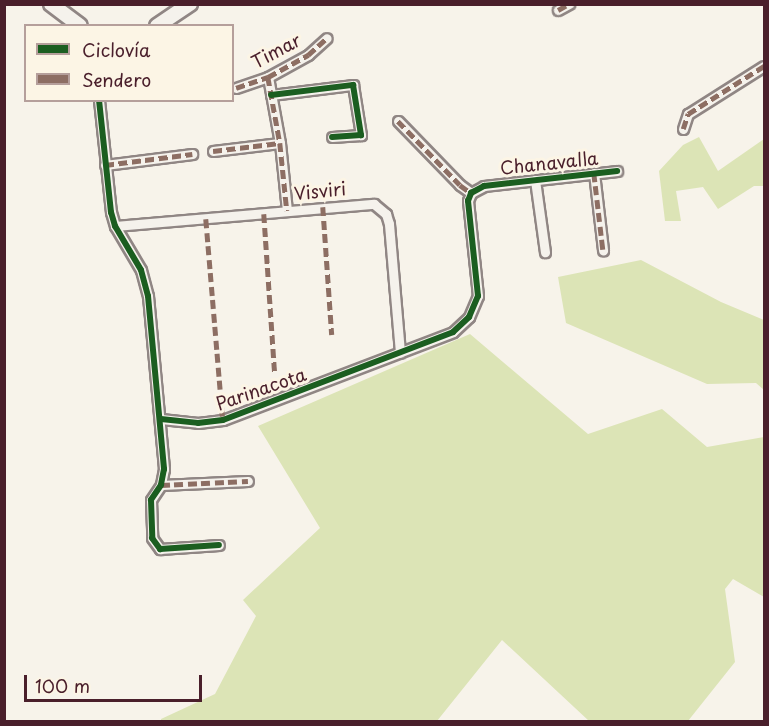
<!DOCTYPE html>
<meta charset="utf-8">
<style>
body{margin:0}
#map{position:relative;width:769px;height:726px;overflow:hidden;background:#f7f3ea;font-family:"Playpen Sans",sans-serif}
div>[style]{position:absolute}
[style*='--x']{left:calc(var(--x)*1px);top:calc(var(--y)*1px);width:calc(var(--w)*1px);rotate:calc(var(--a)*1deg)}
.green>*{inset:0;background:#dce4b6}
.roads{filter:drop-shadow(2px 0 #908684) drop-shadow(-2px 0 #908684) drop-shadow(0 2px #908684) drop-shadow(0 -2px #908684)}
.street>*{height:9px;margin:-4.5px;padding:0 4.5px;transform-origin:4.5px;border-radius:4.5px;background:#f5f2ec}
.secondary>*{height:14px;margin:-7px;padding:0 7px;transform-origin:7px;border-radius:7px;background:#f5f2ec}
.quiet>*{height:4.5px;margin-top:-2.25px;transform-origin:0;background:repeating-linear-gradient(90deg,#8d6e63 0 9px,transparent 0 13.5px)}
.cycleway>*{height:6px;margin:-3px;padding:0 3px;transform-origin:3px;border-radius:3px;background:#1b5e20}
span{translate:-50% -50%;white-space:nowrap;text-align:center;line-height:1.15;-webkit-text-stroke:6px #fcf5e5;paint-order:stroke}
.street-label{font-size:18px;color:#4a1f2b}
.frame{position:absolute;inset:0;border:6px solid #4a1f2b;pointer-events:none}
.legend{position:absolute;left:24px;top:24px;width:210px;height:78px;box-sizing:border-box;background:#fcf5e5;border:2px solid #b59f9b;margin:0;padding:8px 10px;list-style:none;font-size:18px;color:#4a1f2b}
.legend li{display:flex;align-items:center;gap:12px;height:30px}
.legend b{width:30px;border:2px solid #b59f9b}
.scale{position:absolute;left:24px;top:675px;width:178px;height:27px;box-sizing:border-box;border:3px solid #4a1f2b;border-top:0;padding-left:8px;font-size:18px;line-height:21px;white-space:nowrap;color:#4a1f2b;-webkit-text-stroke:4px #fcf5e5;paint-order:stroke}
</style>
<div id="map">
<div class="green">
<i style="clip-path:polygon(699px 137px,718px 171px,764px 139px,764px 186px,754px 186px,718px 209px,703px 187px,676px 191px,681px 221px,665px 221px,659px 171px,683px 145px)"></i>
<i style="clip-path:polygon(641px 260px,721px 302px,764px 320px,764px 390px,756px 383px,707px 384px,566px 323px,558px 277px)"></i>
<i style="clip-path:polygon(470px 334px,588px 434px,662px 409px,707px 447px,764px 437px,764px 597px,733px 579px,725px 589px,735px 662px,688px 721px,589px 721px,502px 640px,437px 721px,161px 721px,161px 719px,215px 694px,256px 616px,243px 600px,320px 528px,258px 426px)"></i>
</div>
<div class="roads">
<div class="street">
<i style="--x:558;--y:10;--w:13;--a:-29"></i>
<i style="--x:268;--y:77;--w:67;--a:79.7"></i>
<i style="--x:280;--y:143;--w:68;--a:84.1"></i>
<i style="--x:236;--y:88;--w:34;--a:-19"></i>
<i style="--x:268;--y:77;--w:46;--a:-28.8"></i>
<i style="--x:308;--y:55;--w:25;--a:-42"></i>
<i style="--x:271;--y:95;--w:83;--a:-7"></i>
<i style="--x:353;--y:85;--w:51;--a:80.9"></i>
<i style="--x:361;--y:135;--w:29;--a:176"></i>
<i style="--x:99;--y:100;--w:113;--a:83.9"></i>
<i style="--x:111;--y:212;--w:15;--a:74"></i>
<i style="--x:115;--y:226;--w:51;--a:59.4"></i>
<i style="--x:141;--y:270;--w:27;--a:75"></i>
<i style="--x:148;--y:296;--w:174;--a:84.7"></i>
<i style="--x:164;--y:469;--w:16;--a:101"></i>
<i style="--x:161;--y:485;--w:18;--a:124"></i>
<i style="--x:151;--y:500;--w:38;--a:88"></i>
<i style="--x:152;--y:538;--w:14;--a:54"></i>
<i style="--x:160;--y:549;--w:59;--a:-3.9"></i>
<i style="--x:398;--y:121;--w:89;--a:45.9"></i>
<i style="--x:460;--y:185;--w:14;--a:36"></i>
<i style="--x:683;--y:129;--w:16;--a:-72"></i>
<i style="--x:688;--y:114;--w:90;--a:-32.3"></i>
<i style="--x:213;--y:151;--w:67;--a:-6.8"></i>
<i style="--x:105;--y:165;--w:88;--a:-7.2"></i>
<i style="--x:594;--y:173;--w:78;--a:83.3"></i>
<i style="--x:535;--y:180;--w:73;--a:82.1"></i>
<i style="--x:115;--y:226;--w:260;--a:-4.9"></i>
<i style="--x:374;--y:204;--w:16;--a:40"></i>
<i style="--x:386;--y:214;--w:10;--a:73"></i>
<i style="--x:389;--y:224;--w:129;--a:85.1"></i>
<i style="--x:161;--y:419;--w:37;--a:6"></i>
<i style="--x:198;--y:423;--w:25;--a:-7"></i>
<i style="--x:223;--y:420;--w:246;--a:-20.9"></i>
<i style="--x:453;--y:332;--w:22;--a:-43"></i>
<i style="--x:469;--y:317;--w:23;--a:-67"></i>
<i style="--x:478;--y:296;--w:96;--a:-96"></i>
<i style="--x:468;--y:201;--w:9;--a:-69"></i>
<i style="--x:471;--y:193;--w:15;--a:-28"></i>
<i style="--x:484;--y:186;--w:134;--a:-6.4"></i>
<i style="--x:161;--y:485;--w:87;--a:-2.6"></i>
</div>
<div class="secondary">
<i style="--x:51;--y:4;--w:36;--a:37"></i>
<i style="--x:157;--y:26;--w:40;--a:-34"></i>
</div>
</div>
<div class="quiet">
<i style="--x:558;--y:10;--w:13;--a:-29"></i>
<i style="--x:268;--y:77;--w:67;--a:79.7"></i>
<i style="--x:280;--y:143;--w:68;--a:84.1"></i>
<i style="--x:236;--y:88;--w:34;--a:-19"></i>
<i style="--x:268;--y:77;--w:46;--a:-28.8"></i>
<i style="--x:308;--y:55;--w:25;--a:-42"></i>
<i style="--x:398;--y:121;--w:89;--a:45.9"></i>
<i style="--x:460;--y:185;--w:14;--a:36"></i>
<i style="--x:683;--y:129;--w:16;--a:-72"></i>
<i style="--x:688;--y:114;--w:90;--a:-32.3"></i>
<i style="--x:213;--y:151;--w:67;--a:-6.8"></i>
<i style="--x:105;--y:165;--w:88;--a:-7.2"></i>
<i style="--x:594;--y:173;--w:78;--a:83.3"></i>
<i style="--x:323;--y:207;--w:128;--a:86"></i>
<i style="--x:264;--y:214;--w:161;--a:86.1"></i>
<i style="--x:206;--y:219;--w:202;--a:85.2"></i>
<i style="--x:161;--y:485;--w:87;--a:-2.6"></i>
</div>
<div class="cycleway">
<i style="--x:271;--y:95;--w:83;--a:-7"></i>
<i style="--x:353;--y:85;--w:51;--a:80.9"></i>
<i style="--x:361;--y:135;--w:29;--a:176"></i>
<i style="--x:99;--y:100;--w:113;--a:83.9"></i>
<i style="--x:111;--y:212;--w:15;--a:74"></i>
<i style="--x:115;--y:226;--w:51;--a:59.4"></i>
<i style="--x:141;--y:270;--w:27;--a:75"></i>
<i style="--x:148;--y:296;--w:174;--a:84.7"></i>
<i style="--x:164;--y:469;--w:16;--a:101"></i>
<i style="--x:161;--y:485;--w:18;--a:124"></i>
<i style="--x:151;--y:500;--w:38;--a:88"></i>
<i style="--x:152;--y:538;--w:14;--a:54"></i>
<i style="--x:160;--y:549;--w:59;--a:-3.9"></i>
<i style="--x:161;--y:419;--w:37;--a:6"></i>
<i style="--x:198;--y:423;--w:25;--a:-7"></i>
<i style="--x:223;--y:420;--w:246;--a:-20.9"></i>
<i style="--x:453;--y:332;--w:22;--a:-43"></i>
<i style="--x:469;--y:317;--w:23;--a:-67"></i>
<i style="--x:478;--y:296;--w:96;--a:-96"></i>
<i style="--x:468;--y:201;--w:9;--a:-69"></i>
<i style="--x:471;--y:193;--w:15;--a:-28"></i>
<i style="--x:484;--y:186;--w:134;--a:-6.4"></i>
</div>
<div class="street-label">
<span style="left:276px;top:51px;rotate:-28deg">Timar</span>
<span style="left:549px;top:163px;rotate:-6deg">Chanavalla</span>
<span style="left:320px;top:191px;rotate:-6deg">Visviri</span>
<span style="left:261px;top:389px;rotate:-19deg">Parinacota</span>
</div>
<div class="frame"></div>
<ul class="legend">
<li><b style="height:8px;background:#1b5e20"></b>Ciclovía</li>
<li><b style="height:8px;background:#8d6e63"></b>Sendero</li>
</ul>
<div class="scale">100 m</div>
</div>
